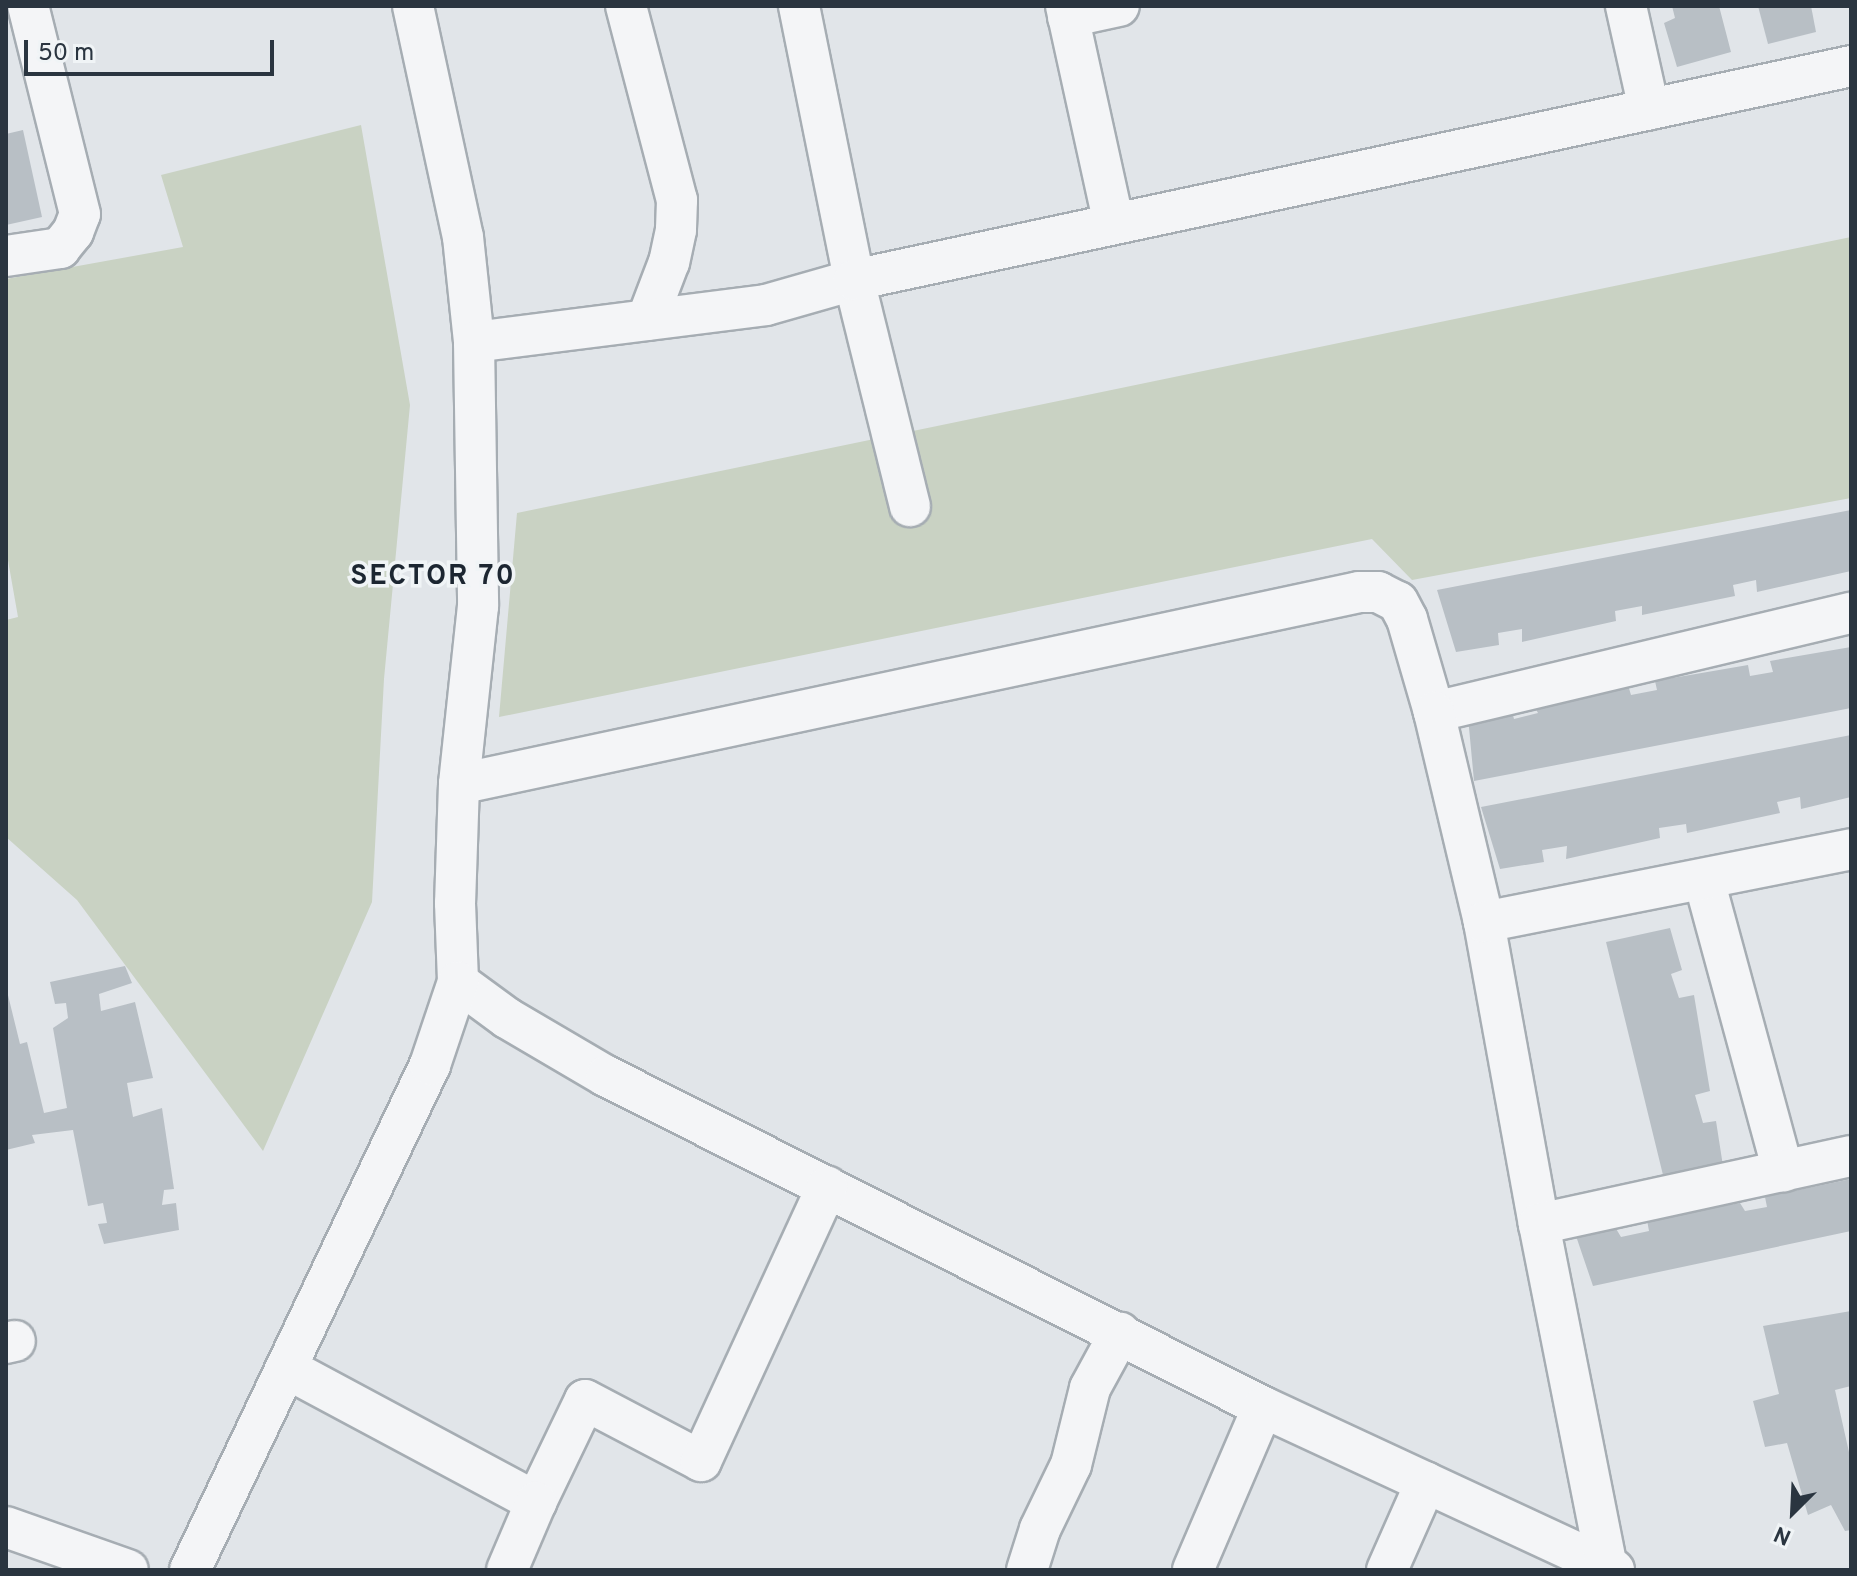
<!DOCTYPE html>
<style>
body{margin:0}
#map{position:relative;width:1857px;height:1576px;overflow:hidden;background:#e1e5e9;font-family:Overpass,sans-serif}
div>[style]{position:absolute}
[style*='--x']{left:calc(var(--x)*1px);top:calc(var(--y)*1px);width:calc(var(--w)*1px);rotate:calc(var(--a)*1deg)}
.green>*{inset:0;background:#c9d2c3}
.building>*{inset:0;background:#b8bfc5}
.roads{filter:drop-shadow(2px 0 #a6adb3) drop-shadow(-2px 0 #a6adb3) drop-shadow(0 2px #a6adb3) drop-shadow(0 -2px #a6adb3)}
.minor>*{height:40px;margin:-20px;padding:0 20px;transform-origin:20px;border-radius:20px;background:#f4f5f7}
span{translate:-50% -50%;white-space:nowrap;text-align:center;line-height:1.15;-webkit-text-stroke:7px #f0f4f6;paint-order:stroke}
.district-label{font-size:28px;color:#1c2631;font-weight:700;letter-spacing:2px}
.frame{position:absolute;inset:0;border:8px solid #2a3540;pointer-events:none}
.north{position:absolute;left:1753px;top:1472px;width:80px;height:80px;-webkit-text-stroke:6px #f0f4f6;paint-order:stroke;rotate:204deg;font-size:22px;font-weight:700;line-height:32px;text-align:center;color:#2a3540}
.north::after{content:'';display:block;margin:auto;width:28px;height:36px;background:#2a3540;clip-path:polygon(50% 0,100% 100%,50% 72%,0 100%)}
.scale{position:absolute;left:24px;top:40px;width:250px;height:36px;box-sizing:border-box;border:4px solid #2a3540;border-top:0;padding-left:10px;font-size:24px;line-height:28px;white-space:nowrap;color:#2a3540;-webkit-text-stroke:6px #f0f4f6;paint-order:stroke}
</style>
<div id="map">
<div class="green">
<i style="clip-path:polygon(361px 125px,410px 405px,384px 679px,372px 902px,263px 1151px,77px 900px,6px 837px,6px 620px,18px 617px,6px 549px,6px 279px,183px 247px,161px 175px)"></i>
<i style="clip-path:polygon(1851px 237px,1851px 498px,1412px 580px,1372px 539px,499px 717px,517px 513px)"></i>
</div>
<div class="building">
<i style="clip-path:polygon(1672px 6px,1719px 6px,1731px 52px,1677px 67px,1664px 23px,1675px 18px)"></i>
<i style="clip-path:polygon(1758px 6px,1811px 6px,1816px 32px,1768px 44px)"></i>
<i style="clip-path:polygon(23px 130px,42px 217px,6px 225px,6px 134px)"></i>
<i style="clip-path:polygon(1851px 510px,1851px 571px,1757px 592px,1756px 580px,1733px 585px,1735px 596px,1642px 615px,1642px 606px,1615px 611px,1616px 621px,1522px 642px,1522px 629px,1498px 633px,1499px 645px,1456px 652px,1437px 590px)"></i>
<i style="clip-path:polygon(1851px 647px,1851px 708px,1474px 781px,1468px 717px,1511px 707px,1514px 719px,1538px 713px,1532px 702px,1628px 685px,1631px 695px,1657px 690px,1655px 681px,1748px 665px,1750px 676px,1773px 672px,1770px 661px)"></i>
<i style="clip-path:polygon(1851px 735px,1851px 797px,1801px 809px,1800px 797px,1777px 802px,1780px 813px,1687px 833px,1686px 824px,1659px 828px,1660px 838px,1566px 859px,1567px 846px,1542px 850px,1544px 862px,1500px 869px,1481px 807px)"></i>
<i style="clip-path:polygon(1670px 928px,1682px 970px,1671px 974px,1679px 998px,1694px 995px,1710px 1091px,1695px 1095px,1703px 1123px,1716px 1121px,1723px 1166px,1663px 1175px,1606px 942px)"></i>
<i style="clip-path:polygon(125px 966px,132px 983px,99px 994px,101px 1011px,135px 1002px,153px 1078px,127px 1083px,133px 1117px,162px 1108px,174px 1189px,164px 1190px,162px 1205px,176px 1203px,179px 1230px,104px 1244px,98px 1224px,107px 1223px,103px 1203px,88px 1206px,73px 1130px,32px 1135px,35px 1143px,6px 1150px,6px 987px,20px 1044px,27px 1042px,44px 1113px,67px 1108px,53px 1028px,68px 1018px,66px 1003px,55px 1004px,50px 982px)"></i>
<i style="clip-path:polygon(1851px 1179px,1851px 1231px,1593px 1286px,1576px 1236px,1615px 1227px,1621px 1237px,1649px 1231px,1647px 1220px,1740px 1203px,1745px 1211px,1767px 1207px,1765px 1197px)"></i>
<i style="clip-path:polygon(1851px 1311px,1851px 1386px,1835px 1390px,1851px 1461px,1851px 1530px,1845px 1531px,1831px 1505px,1808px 1515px,1787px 1443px,1765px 1447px,1753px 1401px,1779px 1394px,1763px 1326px)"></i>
</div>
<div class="roads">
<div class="minor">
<i style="--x:413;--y:6;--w:236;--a:77.8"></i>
<i style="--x:463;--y:237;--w:106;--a:84"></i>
<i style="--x:474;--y:342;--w:264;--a:89.1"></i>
<i style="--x:478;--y:606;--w:179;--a:96.1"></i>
<i style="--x:459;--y:784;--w:119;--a:91.9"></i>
<i style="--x:455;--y:903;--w:79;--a:87.8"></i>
<i style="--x:458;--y:982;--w:61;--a:36.3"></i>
<i style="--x:507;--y:1018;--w:115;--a:30.4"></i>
<i style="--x:606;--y:1076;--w:736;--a:26.74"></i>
<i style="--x:1263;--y:1407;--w:387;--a:24.9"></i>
<i style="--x:626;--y:6;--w:201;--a:75.3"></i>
<i style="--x:677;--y:200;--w:30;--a:92"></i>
<i style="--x:676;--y:230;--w:33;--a:102"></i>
<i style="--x:669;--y:262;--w:62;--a:110.8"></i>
<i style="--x:799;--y:6;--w:279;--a:78.6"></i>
<i style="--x:854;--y:280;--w:233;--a:76.1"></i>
<i style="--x:1066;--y:6;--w:223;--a:77.6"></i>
<i style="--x:1626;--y:6;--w:106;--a:77.4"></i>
<i style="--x:1068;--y:17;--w:52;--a:-12.2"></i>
<i style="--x:6;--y:256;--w:55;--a:-8.4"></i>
<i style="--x:60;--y:248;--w:21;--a:-51"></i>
<i style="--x:73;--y:232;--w:19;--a:-69"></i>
<i style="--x:80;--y:214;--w:214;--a:-104"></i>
<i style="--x:474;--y:342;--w:294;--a:-7.2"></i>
<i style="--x:766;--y:305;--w:91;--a:-15.9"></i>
<i style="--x:854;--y:280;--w:1020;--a:-12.11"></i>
<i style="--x:1434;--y:712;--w:429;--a:-13.4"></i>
<i style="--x:459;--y:784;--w:920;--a:-12.04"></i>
<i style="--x:1359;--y:592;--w:19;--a:0"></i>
<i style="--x:1378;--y:592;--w:22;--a:27"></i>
<i style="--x:1398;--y:602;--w:19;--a:62"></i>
<i style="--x:1407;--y:619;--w:97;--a:73.8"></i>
<i style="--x:1434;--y:712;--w:216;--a:76.6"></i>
<i style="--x:1484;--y:922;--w:307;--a:79.7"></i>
<i style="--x:1539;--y:1224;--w:350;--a:78.8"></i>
<i style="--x:1704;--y:880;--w:302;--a:74.8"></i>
<i style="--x:1484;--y:922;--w:374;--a:-11.2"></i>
<i style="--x:1539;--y:1224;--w:319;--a:-12.3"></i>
<i style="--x:6;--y:1343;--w:9;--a:-13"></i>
<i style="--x:286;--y:1368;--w:284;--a:28.2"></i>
<i style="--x:536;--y:1502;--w:113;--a:-64.3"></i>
<i style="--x:585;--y:1400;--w:131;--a:27.7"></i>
<i style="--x:701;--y:1461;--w:302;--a:-65.3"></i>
<i style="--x:6;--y:1527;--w:129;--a:19.4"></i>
<i style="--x:190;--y:1570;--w:559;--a:-64.58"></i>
<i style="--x:430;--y:1065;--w:88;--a:-71.4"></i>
<i style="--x:507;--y:1570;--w:74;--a:-66.9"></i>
<i style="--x:1027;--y:1570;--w:43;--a:-72.4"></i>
<i style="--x:1040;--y:1529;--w:71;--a:-64.2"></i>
<i style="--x:1071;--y:1465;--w:79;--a:-76.1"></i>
<i style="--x:1090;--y:1388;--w:63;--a:-61.4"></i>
<i style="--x:1193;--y:1570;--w:177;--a:-66.8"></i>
<i style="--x:1387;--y:1570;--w:96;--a:-66.1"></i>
</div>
</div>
<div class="district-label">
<span style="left:433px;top:577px">SECTOR 70</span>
</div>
<div class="frame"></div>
<div class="north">N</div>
<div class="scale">50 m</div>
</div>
